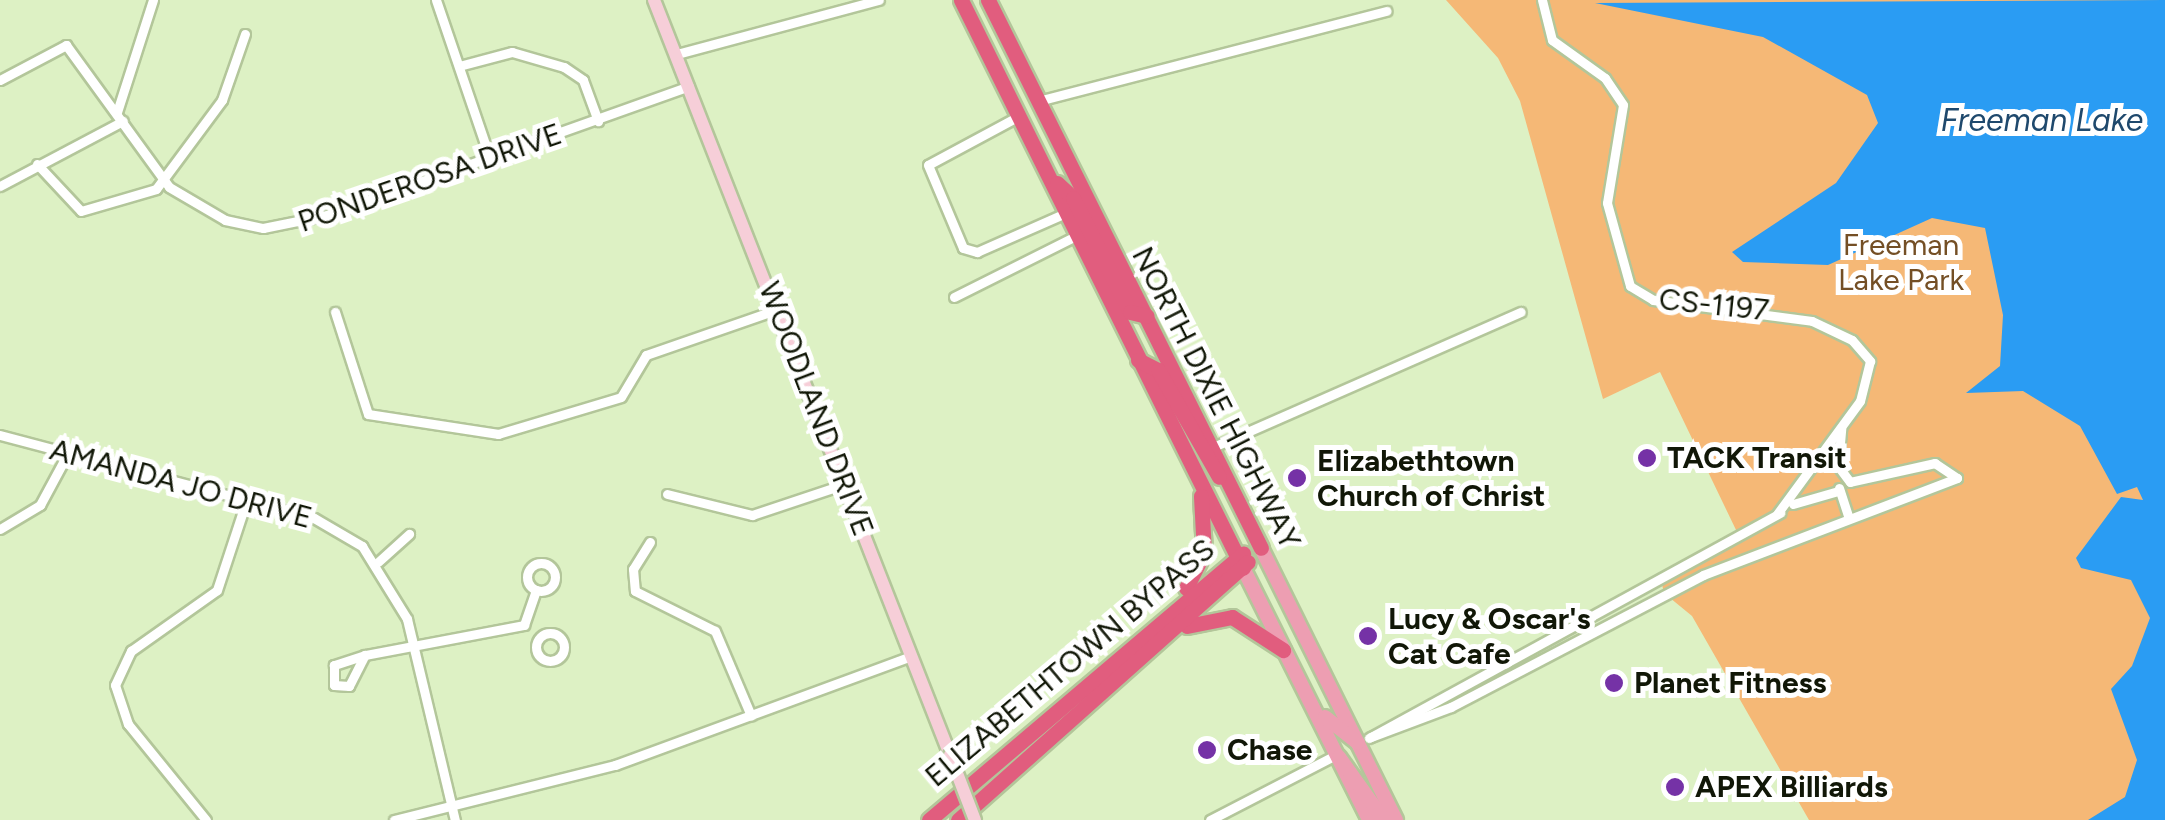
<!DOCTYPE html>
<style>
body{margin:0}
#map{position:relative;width:2165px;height:820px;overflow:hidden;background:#ddf1c4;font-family:Figtree,sans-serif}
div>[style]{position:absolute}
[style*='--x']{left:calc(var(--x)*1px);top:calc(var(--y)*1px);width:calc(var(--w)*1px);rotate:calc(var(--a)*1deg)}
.green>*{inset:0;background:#f5b876}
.water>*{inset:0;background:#2a9cf3}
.roads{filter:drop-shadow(2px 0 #b3c69a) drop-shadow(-2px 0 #b3c69a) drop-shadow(0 2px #b3c69a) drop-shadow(0 -2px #b3c69a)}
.street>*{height:9px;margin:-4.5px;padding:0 4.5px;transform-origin:4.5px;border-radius:4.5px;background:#fff}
.street>.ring{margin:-4.5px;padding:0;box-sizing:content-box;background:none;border:9px solid #fff;border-radius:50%}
.secondary>*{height:12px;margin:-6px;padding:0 6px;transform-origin:6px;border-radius:6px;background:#f6ced8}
.primary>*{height:14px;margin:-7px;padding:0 7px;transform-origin:7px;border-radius:7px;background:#ed9eb2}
.highway>*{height:15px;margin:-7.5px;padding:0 7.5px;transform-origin:7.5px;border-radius:7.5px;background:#e15d7e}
.bridges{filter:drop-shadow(2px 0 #b3c69a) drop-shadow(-2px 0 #b3c69a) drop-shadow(0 2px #b3c69a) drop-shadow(0 -2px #b3c69a)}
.secondary-bridge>*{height:12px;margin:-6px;padding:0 6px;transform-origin:6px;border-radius:6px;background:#f6ced8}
.dots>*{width:28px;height:28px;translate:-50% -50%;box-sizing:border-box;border:5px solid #fff;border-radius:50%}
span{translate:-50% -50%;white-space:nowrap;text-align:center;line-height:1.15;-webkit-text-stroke:10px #fff;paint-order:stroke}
.street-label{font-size:30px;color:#111707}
.park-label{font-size:30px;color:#744f25}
.poi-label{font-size:30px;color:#111707;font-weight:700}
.left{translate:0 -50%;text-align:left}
.water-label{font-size:32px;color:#1f496d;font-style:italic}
</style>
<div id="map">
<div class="green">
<i style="clip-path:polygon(1446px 0,2165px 0,2165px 820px,1809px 820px,1692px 616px,1664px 593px,1661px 580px,1737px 532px,1660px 372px,1603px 399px,1520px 101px,1498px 58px)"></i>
</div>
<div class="water">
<i style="clip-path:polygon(2165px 0,2165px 820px,2088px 820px,2125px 797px,2137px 760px,2111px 689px,2132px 666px,2150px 618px,2131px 580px,2081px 568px,2076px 558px,2121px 497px,2143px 500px,2137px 487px,2117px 494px,2080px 426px,2023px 391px,1966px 393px,2000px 366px,2003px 315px,1985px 228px,1932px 218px,1828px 265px,1743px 262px,1732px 252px,1836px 183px,1878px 123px,1867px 95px,1763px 37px,1595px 3px)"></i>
</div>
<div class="roads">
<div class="street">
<i style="--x:436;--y:0;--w:168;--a:71.2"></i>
<i style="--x:1542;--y:0;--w:41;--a:76"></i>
<i style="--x:1552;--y:40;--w:65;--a:35.6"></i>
<i style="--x:1605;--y:78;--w:32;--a:56"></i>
<i style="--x:1623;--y:105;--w:99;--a:99.3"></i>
<i style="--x:1607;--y:203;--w:86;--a:74.5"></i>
<i style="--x:1630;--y:286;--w:27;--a:31"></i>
<i style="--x:1653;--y:300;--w:160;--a:7.5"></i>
<i style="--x:1812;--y:321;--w:44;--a:25.4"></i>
<i style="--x:1852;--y:340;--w:28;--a:49"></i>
<i style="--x:1870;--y:361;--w:41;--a:104"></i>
<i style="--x:1860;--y:401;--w:140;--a:126.3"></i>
<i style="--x:677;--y:54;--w:209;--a:-15"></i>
<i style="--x:459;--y:66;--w:55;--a:-14.8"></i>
<i style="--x:512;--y:52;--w:54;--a:16.1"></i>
<i style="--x:564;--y:67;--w:23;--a:34"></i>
<i style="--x:583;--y:80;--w:44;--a:69.9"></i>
<i style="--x:0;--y:80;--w:75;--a:-27.9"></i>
<i style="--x:66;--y:45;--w:175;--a:54"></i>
<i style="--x:169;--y:187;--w:65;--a:30.5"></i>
<i style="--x:225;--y:220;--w:39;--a:12"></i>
<i style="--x:263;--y:228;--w:65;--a:-11.5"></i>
<i style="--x:327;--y:215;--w:384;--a:-19.6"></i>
<i style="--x:1038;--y:101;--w:360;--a:-14.5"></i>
<i style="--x:117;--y:112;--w:118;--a:-72.2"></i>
<i style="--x:1019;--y:116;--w:103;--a:151.7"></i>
<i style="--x:928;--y:165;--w:90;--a:67.1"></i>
<i style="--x:963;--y:248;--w:15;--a:16"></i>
<i style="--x:977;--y:252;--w:99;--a:-23.7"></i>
<i style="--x:37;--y:164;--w:64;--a:46.9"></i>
<i style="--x:81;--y:211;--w:78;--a:-16.3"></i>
<i style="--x:156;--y:189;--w:111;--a:-53.4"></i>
<i style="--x:222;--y:100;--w:70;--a:-70.8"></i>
<i style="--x:0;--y:186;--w:139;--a:-27.9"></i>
<i style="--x:954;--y:297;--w:139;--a:-26.6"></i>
<i style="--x:335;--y:312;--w:107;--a:72.1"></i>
<i style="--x:368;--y:414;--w:132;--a:8.7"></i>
<i style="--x:498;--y:434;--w:128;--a:-16.7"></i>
<i style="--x:621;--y:397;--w:49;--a:-59.2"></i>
<i style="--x:646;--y:355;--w:141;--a:-19.1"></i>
<i style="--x:0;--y:435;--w:325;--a:14.8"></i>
<i style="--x:314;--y:518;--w:56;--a:30.3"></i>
<i style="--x:362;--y:546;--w:86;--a:58.3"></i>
<i style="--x:407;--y:619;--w:207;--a:76.6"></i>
<i style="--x:1213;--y:447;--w:336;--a:-23.7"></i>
<i style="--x:1839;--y:488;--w:32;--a:72"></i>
<i style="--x:667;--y:494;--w:88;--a:13.9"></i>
<i style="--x:752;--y:515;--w:98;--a:-18.4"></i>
<i style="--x:1793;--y:504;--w:47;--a:-16.1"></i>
<i style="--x:0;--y:529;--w:47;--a:-31"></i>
<i style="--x:40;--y:505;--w:59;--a:-61.7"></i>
<i style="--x:650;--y:542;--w:32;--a:122"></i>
<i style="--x:633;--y:569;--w:22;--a:85"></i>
<i style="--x:635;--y:591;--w:89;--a:26.6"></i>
<i style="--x:715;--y:631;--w:92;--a:67"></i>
<i style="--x:378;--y:562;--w:42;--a:-42.1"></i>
<i class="ring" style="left:527px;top:563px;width:19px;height:19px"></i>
<i style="--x:524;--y:625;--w:37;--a:-71"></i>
<i class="ring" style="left:536px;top:633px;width:19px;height:19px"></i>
<i style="--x:365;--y:655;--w:33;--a:162"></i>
<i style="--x:334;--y:665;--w:20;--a:90"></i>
<i style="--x:334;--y:685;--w:15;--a:4"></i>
<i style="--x:349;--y:686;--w:35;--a:-63"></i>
<i style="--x:365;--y:655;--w:162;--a:-10.7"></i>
<i style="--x:1371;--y:737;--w:85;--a:-20.6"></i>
<i style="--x:1451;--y:707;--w:284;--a:-27.6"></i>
<i style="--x:1703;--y:575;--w:272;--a:-20.9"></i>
<i style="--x:1957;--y:478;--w:27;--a:-146"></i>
<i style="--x:1935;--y:463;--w:87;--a:167.4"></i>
<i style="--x:1850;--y:482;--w:20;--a:-127"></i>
<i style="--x:1838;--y:466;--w:38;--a:-85"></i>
<i style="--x:1369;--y:738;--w:469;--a:-28.7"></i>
<i style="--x:206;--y:820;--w:124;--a:-129.1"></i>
<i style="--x:128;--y:724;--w:41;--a:-108.4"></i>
<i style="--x:115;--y:685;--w:38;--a:-65"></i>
<i style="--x:131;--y:651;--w:105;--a:-35.3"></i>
<i style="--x:217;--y:590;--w:96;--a:-71.8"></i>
<i style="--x:394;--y:820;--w:228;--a:-14"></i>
<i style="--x:615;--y:765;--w:315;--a:-20.2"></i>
<i style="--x:1210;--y:820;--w:142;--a:-27.3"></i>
</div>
<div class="secondary">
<i style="--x:654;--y:0;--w:811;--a:68.59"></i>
</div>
<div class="primary">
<i style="--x:1261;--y:548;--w:304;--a:63.6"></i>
<i style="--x:1243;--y:568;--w:282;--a:63.4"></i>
<i style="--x:1325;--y:717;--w:42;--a:38.2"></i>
<i style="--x:1339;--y:757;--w:77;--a:54.5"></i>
</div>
<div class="highway">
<i style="--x:961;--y:0;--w:634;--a:63.6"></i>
<i style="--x:988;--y:0;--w:612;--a:63.52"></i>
<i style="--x:1057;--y:183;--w:22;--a:43"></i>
<i style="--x:1073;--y:198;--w:127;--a:63.4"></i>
<i style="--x:1130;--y:312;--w:17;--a:13"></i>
<i style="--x:1138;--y:360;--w:22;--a:27"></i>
<i style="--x:1158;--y:370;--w:123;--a:60.3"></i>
<i style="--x:1186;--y:588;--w:40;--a:-63.4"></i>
<i style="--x:1204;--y:552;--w:56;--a:-93.1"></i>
<i style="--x:1187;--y:626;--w:46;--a:-11.3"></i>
<i style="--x:1232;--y:617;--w:61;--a:32.9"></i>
<i style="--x:929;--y:820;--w:412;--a:-40.3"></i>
<i style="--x:958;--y:820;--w:388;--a:-41.7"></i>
</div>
</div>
<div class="bridges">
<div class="secondary-bridge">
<i style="--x:950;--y:755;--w:70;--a:69"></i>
</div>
</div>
<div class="dots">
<i style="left:1647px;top:458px;background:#7532a6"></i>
<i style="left:1297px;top:478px;background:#7532a6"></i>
<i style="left:1368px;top:636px;background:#7532a6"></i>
<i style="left:1614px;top:683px;background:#7532a6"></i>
<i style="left:1207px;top:750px;background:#7532a6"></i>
<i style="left:1675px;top:787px;background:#7532a6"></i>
</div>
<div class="street-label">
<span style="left:430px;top:178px;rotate:-19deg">PONDEROSA DRIVE</span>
<span style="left:1714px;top:305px;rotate:6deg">CS-1197</span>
<span style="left:1216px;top:398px;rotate:63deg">NORTH DIXIE HIGHWAY</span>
<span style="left:816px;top:409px;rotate:69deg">WOODLAND DRIVE</span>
<span style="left:181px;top:484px;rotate:15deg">AMANDA JO DRIVE</span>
<span style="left:1070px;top:663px;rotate:-40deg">ELIZABETHTOWN BYPASS</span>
</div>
<div class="park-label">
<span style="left:1901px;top:262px">Freeman<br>Lake Park</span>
</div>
<div class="poi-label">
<span class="left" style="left:1667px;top:458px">TACK Transit</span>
<span class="left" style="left:1317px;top:478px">Elizabethtown<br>Church of Christ</span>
<span class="left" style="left:1388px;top:636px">Lucy &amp; Oscar's<br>Cat Cafe</span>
<span class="left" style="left:1634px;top:683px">Planet Fitness</span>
<span class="left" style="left:1227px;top:750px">Chase</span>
<span class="left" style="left:1695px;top:787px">APEX Billiards</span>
</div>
<div class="water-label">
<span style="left:2042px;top:120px">Freeman Lake</span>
</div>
</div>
